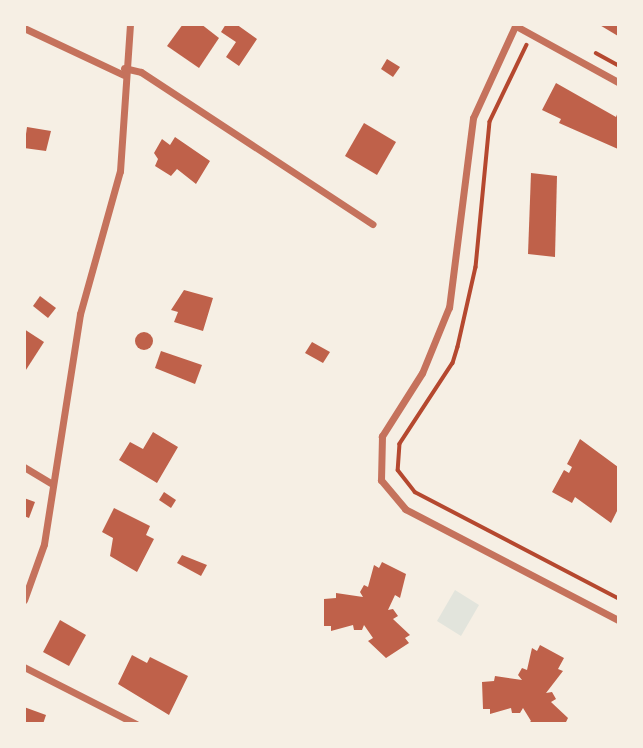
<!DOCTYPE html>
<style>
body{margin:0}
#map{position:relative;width:643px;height:748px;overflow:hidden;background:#f6efe4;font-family:Raleway,sans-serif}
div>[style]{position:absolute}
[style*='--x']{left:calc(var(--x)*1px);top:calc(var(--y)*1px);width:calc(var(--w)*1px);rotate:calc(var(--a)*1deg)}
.green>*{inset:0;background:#e2e4dc}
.building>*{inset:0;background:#bf614a}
.round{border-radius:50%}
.path>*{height:3.5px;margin:-1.75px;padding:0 1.75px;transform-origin:1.75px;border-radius:1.75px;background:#b5482f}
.minor>*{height:7px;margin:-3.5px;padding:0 3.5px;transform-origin:3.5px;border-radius:3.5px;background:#c5725c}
span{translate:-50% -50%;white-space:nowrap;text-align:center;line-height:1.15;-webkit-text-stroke:5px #f6efe4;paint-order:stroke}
.frame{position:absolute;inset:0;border:26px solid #f6efe4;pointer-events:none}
</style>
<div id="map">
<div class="green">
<i style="clip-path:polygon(455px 590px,479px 605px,461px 636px,437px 621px)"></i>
</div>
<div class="building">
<i style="clip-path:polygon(183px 24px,201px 24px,219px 38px,199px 68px,167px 46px)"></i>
<i style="clip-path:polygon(226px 24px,236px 24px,257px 39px,239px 66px,226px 57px,236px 42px,221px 32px)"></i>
<i style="clip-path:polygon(598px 24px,618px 24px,618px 36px)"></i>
<i style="clip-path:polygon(387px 59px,400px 67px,393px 77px,381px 69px)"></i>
<i style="clip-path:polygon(556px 83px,616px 117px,618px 112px,618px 149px,559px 123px,561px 119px,542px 110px)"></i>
<i style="clip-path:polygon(364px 123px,396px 142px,377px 175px,345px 156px)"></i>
<i style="clip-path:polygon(27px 127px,51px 131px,46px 151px,24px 148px)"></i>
<i style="clip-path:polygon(175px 137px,210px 161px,196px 184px,177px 169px,171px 176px,155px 166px,158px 159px,154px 153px,162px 139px,170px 145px)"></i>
<i style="clip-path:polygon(531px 173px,557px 176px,555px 257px,528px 254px)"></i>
<i style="clip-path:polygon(184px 290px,213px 298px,203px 331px,174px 322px,178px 312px,171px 310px)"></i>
<i style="clip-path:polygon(40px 296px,56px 308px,48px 318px,33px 306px)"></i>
<i style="clip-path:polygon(24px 329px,44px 342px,24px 373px)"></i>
<i class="round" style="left:135px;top:332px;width:18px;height:18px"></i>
<i style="clip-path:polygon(312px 342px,330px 352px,323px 363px,305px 353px)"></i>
<i style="clip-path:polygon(161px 351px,202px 365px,195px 384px,155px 368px)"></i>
<i style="clip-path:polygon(153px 432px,178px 447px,157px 483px,119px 460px,130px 442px,143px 449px)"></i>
<i style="clip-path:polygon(580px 439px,618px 467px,618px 509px,611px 523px,575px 497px,572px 503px,552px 492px,564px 470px,569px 473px,572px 467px,567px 464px)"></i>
<i style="clip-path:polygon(164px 492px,176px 500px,171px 508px,159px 500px)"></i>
<i style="clip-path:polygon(24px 498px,35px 502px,29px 518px,24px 516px)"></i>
<i style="clip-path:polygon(114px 508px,150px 526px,146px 535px,154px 539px,137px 572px,110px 556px,113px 538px,102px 532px)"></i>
<i style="clip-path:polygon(182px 555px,207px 565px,201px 576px,177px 563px)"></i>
<i style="clip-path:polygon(382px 562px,406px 574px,400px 598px,395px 595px,388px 610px,393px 609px,398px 616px,393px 619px,410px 635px,405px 638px,409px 643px,386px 658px,368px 641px,373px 638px,364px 625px,362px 630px,354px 630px,353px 625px,331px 631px,331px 626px,324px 626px,324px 599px,336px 598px,336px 593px,363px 597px,360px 592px,364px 585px,368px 587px,374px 565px,379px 568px)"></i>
<i style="clip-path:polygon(60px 620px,86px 635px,69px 666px,43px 652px)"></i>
<i style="clip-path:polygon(540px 645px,564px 658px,558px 669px,563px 671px,546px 693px,552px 692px,556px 699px,551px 702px,568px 718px,565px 724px,528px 724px,531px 721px,523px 708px,520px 713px,512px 713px,511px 708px,490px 714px,490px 709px,483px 709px,482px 682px,494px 681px,495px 676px,522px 680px,518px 675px,522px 668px,527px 670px,532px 648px,537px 651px)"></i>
<i style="clip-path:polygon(132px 655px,147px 663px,150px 657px,188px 676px,169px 715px,118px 684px)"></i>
<i style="clip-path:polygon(24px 707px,46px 715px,43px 724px,24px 724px)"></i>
</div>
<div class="path">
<i style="--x:527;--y:45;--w:85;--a:115.7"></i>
<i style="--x:490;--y:122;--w:146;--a:95.5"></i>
<i style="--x:476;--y:267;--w:82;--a:102.7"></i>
<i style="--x:458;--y:347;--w:17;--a:107"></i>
<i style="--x:453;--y:363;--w:97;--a:123.2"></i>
<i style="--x:400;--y:444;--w:26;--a:94"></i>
<i style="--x:398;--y:470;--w:28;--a:52"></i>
<i style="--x:415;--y:492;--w:229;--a:27.6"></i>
<i style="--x:596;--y:53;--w:25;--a:29"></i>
</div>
<div class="minor">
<i style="--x:516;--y:24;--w:103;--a:114.6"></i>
<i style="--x:473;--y:118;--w:191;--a:97.2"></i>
<i style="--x:449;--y:307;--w:71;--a:112.2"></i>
<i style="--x:422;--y:373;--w:75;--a:122.4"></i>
<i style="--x:382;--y:436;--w:44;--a:91.3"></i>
<i style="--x:381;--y:480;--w:38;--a:50"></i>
<i style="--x:405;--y:509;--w:240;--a:27.5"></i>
<i style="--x:516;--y:26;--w:116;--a:28.8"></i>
<i style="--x:24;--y:28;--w:110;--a:25.2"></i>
<i style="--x:124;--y:68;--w:17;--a:13"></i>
<i style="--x:141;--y:72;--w:277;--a:33.3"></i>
<i style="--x:24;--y:467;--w:33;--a:31"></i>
<i style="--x:24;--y:600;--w:59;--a:-70.3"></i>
<i style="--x:44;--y:544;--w:233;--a:-81.1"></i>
<i style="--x:80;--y:314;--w:148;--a:-74.4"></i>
<i style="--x:120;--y:171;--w:147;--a:-86.1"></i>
<i style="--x:24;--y:667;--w:126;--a:27"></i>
</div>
<div class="frame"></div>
</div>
